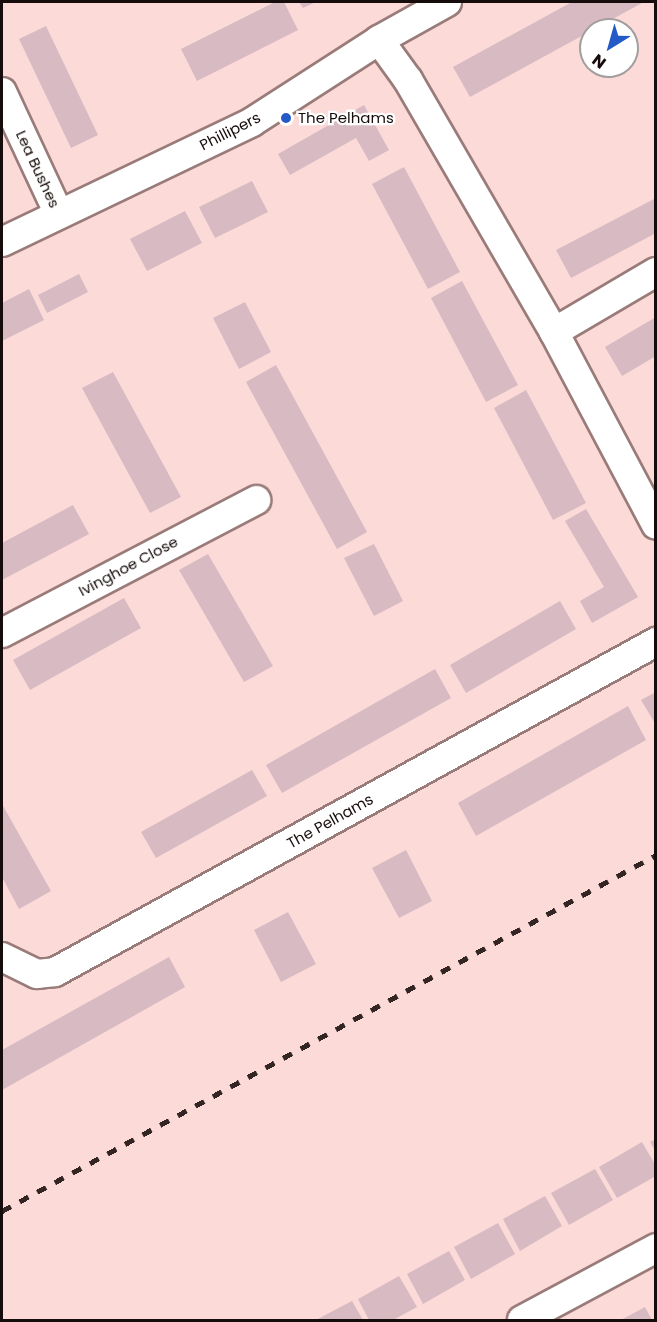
<!DOCTYPE html>
<style>
body{margin:0}
#map{position:relative;width:657px;height:1322px;overflow:hidden;background:#fbdad8;font-family:Poppins,sans-serif}
div>[style]{position:absolute}
[style*='--x']{left:calc(var(--x)*1px);top:calc(var(--y)*1px);width:calc(var(--w)*1px);rotate:calc(var(--a)*1deg)}
.building>*{inset:0;background:#d8bac3}
.roads{filter:drop-shadow(2px 0 #997b79) drop-shadow(-2px 0 #997b79) drop-shadow(0 2px #997b79) drop-shadow(0 -2px #997b79)}
.street>*{height:28px;margin:-14px;padding:0 14px;transform-origin:14px;border-radius:14px;background:#fff}
.rail>*{height:4.5px;margin-top:-2.25px;transform-origin:0;background:repeating-linear-gradient(90deg,#322524 0 10px,transparent 0 20px)}
.dots>*{width:16px;height:16px;translate:-50% -50%;box-sizing:border-box;border:3px solid #fff;border-radius:50%}
span{translate:-50% -50%;white-space:nowrap;text-align:center;line-height:1.15;-webkit-text-stroke:4.5px #fff;paint-order:stroke}
.poi-label{font-size:15px;color:#160c0b}
.left{translate:0 -50%;text-align:left}
.street-label{font-size:15px;color:#160c0b}
.frame{position:absolute;inset:0;border:3px solid #160c0b;pointer-events:none}
.north{position:absolute;left:579px;top:18px;width:60px;height:60px;box-sizing:border-box;background:#fff;border:2px solid #a29e9d;border-radius:50%;rotate:217deg;font-size:16px;font-weight:700;line-height:24px;text-align:center;color:#160c0b}
.north::after{content:'';display:block;margin:auto;width:21px;height:27px;background:#235ac7;clip-path:polygon(50% 0,100% 100%,50% 72%,0 100%)}
</style>
<div id="map">
<div class="building">
<i style="clip-path:polygon(275px 2px,284px 2px,298px 30px,197px 81px,181px 49px)"></i>
<i style="clip-path:polygon(299px 2px,316px 2px,303px 8px)"></i>
<i style="clip-path:polygon(572px 2px,642px 3px,470px 97px,453px 67px)"></i>
<i style="clip-path:polygon(46px 26px,98px 135px,71px 148px,19px 39px)"></i>
<i style="clip-path:polygon(364px 105px,389px 150px,369px 161px,356px 138px,290px 175px,278px 154px)"></i>
<i style="clip-path:polygon(404px 167px,460px 272px,428px 289px,372px 184px)"></i>
<i style="clip-path:polygon(252px 181px,268px 212px,215px 238px,199px 207px)"></i>
<i style="clip-path:polygon(656px 198px,656px 233px,571px 278px,556px 250px)"></i>
<i style="clip-path:polygon(185px 211px,202px 243px,147px 271px,130px 239px)"></i>
<i style="clip-path:polygon(79px 274px,88px 292px,47px 313px,38px 295px)"></i>
<i style="clip-path:polygon(462px 281px,518px 385px,486px 402px,431px 298px)"></i>
<i style="clip-path:polygon(29px 289px,44px 320px,2px 341px,2px 303px)"></i>
<i style="clip-path:polygon(245px 302px,271px 352px,239px 369px,213px 318px)"></i>
<i style="clip-path:polygon(656px 317px,656px 356px,622px 376px,605px 347px)"></i>
<i style="clip-path:polygon(276px 365px,367px 532px,337px 549px,246px 382px)"></i>
<i style="clip-path:polygon(113px 372px,181px 497px,150px 513px,82px 388px)"></i>
<i style="clip-path:polygon(526px 390px,586px 503px,553px 520px,494px 408px)"></i>
<i style="clip-path:polygon(73px 505px,89px 534px,2px 580px,2px 543px)"></i>
<i style="clip-path:polygon(586px 509px,638px 597px,592px 623px,580px 601px,604px 587px,565px 521px)"></i>
<i style="clip-path:polygon(374px 544px,403px 601px,374px 616px,344px 558px)"></i>
<i style="clip-path:polygon(208px 554px,273px 666px,244px 682px,179px 570px)"></i>
<i style="clip-path:polygon(124px 598px,141px 628px,30px 690px,13px 660px)"></i>
<i style="clip-path:polygon(560px 601px,576px 629px,466px 693px,450px 665px)"></i>
<i style="clip-path:polygon(435px 669px,451px 698px,282px 793px,266px 765px)"></i>
<i style="clip-path:polygon(656px 692px,656px 725px,641px 700px)"></i>
<i style="clip-path:polygon(628px 706px,646px 740px,476px 836px,458px 803px)"></i>
<i style="clip-path:polygon(252px 770px,267px 796px,156px 858px,141px 832px)"></i>
<i style="clip-path:polygon(2px 804px,51px 891px,19px 909px,2px 877px)"></i>
<i style="clip-path:polygon(406px 850px,432px 901px,399px 918px,372px 868px)"></i>
<i style="clip-path:polygon(288px 912px,316px 964px,281px 982px,254px 930px)"></i>
<i style="clip-path:polygon(169px 957px,185px 987px,2px 1090px,2px 1050px)"></i>
<i style="clip-path:polygon(656px 1139px,656px 1152px,650px 1142px)"></i>
<i style="clip-path:polygon(642px 1142px,656px 1166px,656px 1176px,617px 1198px,599px 1167px)"></i>
<i style="clip-path:polygon(595px 1169px,613px 1200px,569px 1225px,551px 1193px)"></i>
<i style="clip-path:polygon(545px 1196px,562px 1226px,520px 1251px,503px 1219px)"></i>
<i style="clip-path:polygon(498px 1223px,515px 1254px,471px 1279px,454px 1247px)"></i>
<i style="clip-path:polygon(449px 1251px,465px 1280px,423px 1304px,407px 1274px)"></i>
<i style="clip-path:polygon(399px 1276px,417px 1307px,393px 1320px,369px 1320px,358px 1299px)"></i>
<i style="clip-path:polygon(352px 1301px,363px 1320px,316px 1320px,331px 1312px)"></i>
<i style="clip-path:polygon(645px 1307px,652px 1320px,621px 1320px)"></i>
</div>
<div class="roads">
<div class="street">
<i style="--x:379;--y:40;--w:49;--a:54.1"></i>
<i style="--x:408;--y:80;--w:291;--a:59.9"></i>
<i style="--x:554;--y:332;--w:218;--a:62.1"></i>
<i style="--x:2;--y:92;--w:135;--a:65"></i>
<i style="--x:2;--y:242;--w:277;--a:-25.6"></i>
<i style="--x:252;--y:122;--w:151;--a:-32.8"></i>
<i style="--x:379;--y:40;--w:78;--a:-29.2"></i>
<i style="--x:554;--y:332;--w:118;--a:-30.5"></i>
<i style="--x:2;--y:633;--w:287;--a:-27.6"></i>
<i style="--x:2;--y:957;--w:39;--a:26"></i>
<i style="--x:37;--y:974;--w:18;--a:-6"></i>
<i style="--x:55;--y:972;--w:686;--a:-28.77"></i>
<i style="--x:522;--y:1320;--w:152;--a:-28.2"></i>
</div>
</div>
<div class="rail">
<i style="--x:2;--y:1211;--w:745;--a:-28.56"></i>
</div>
<div class="dots">
<i style="left:286px;top:118px;background:#235ac7"></i>
</div>
<div class="poi-label">
<span class="left" style="left:298px;top:118px">The Pelhams</span>
</div>
<div class="street-label">
<span style="left:230px;top:131px;rotate:-27deg">Phillipers</span>
<span style="left:38px;top:169px;rotate:65deg">Lea Bushes</span>
<span style="left:128px;top:566px;rotate:-28deg">Ivinghoe Close</span>
<span style="left:330px;top:821px;rotate:-29deg">The Pelhams</span>
</div>
<div class="frame"></div>
<div class="north">N</div>
</div>
